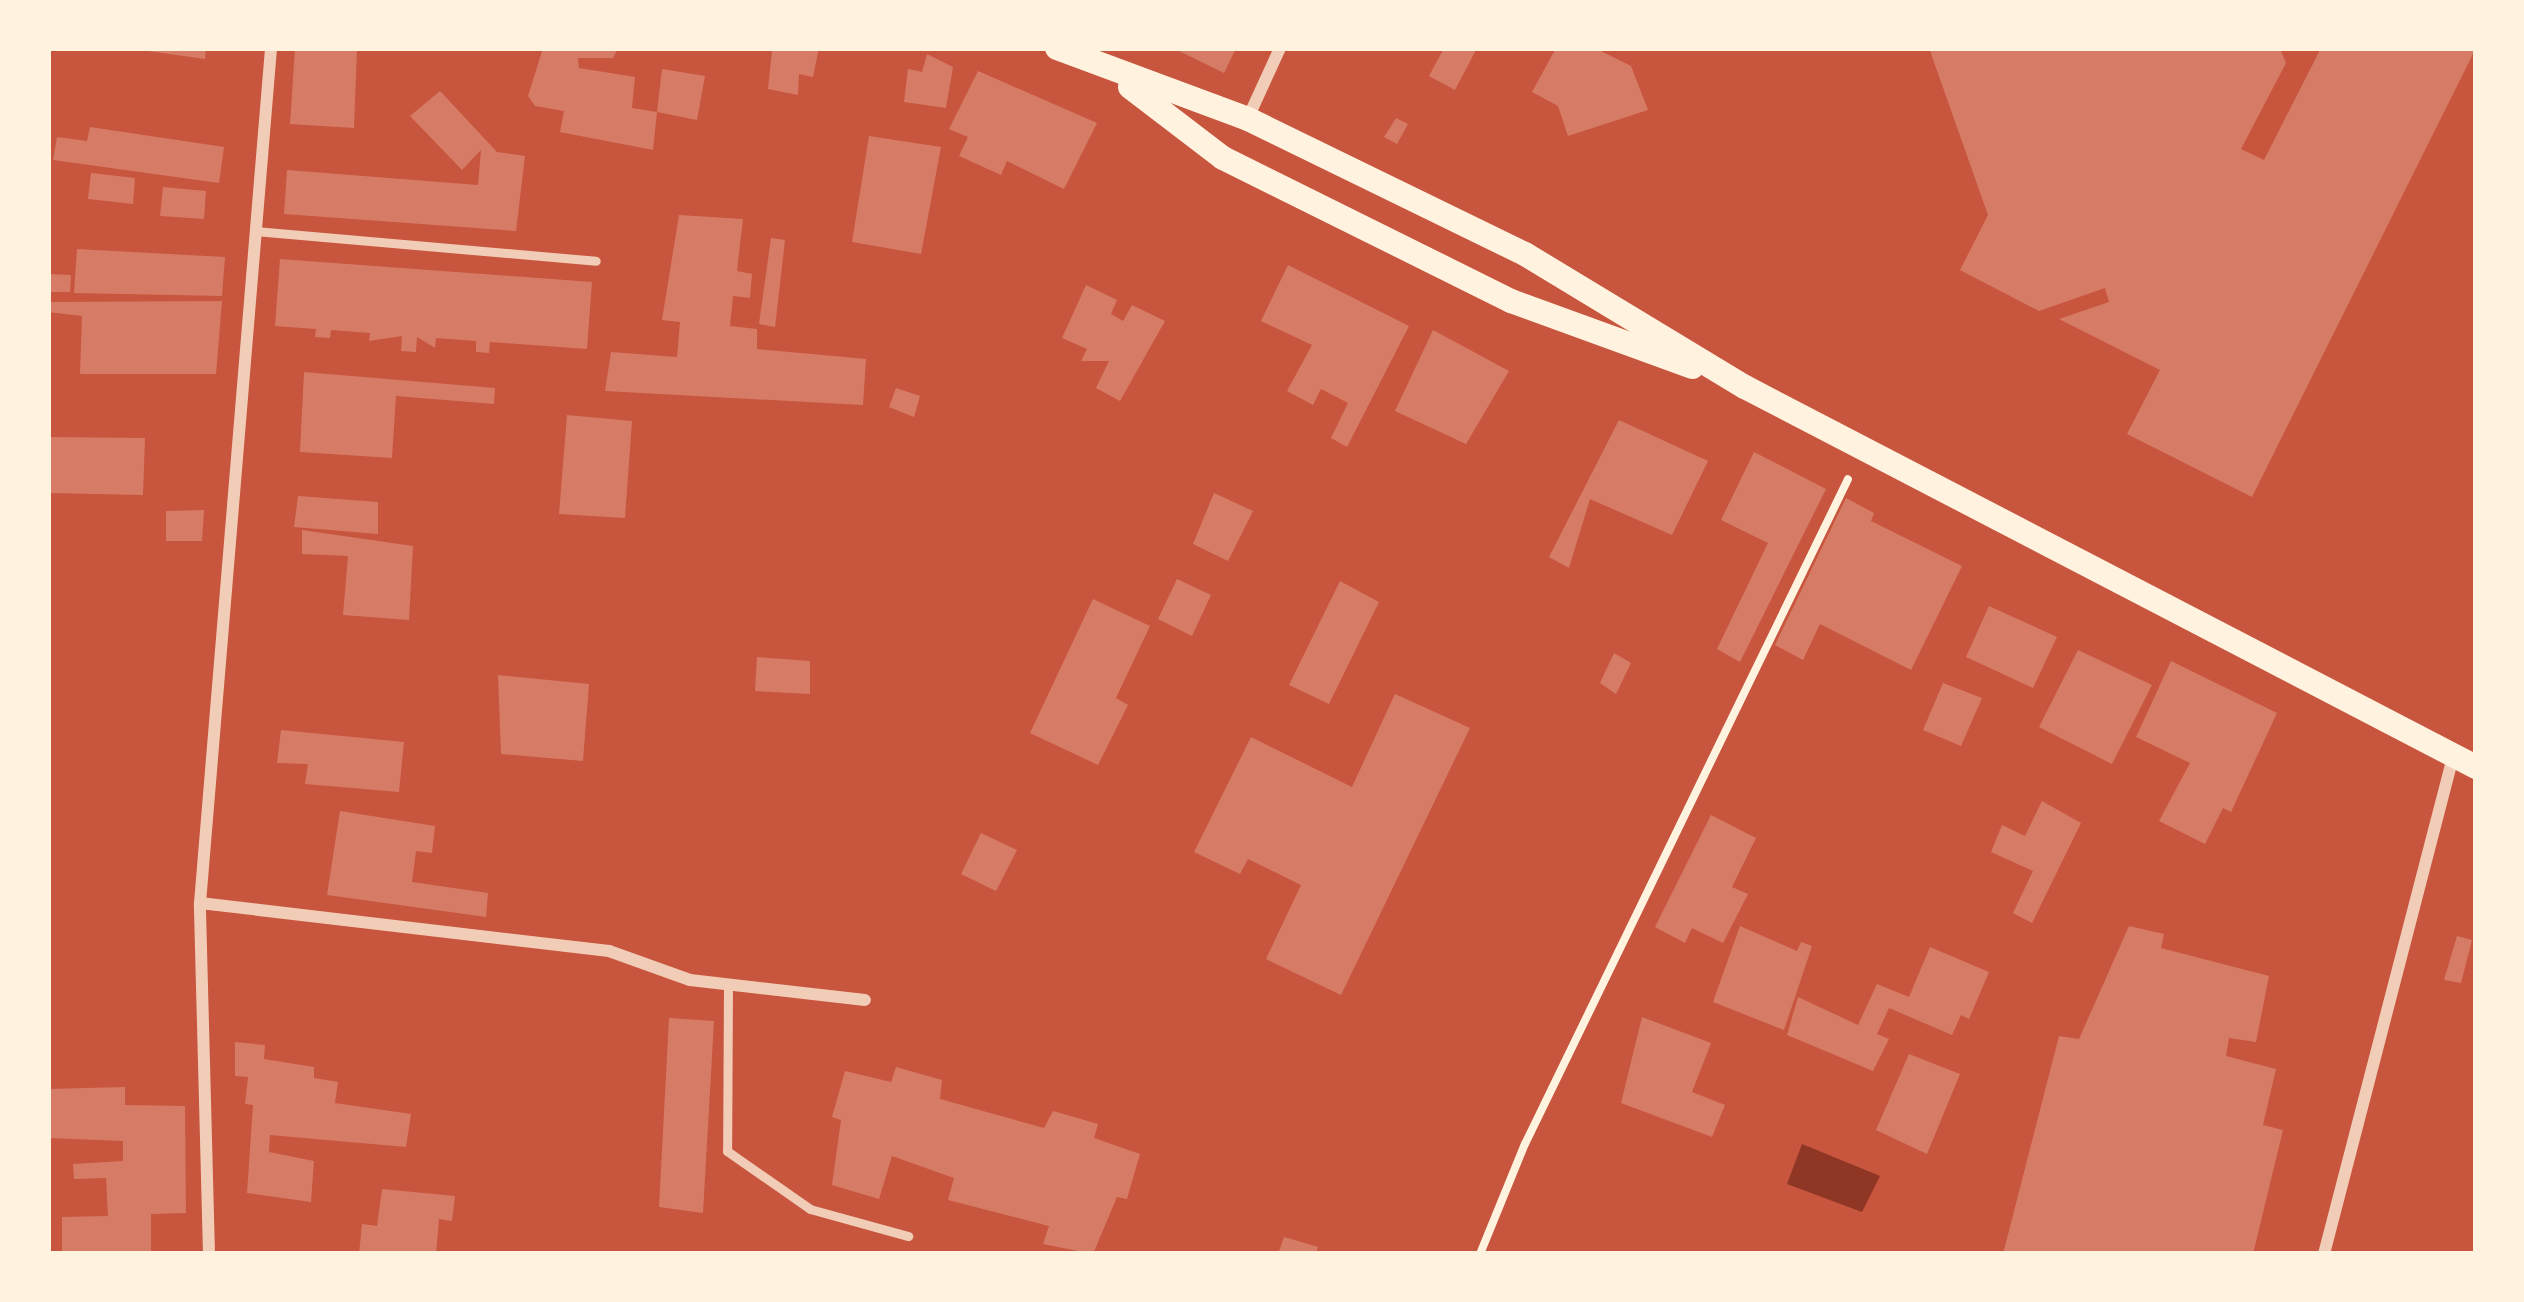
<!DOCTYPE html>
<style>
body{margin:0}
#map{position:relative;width:2524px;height:1302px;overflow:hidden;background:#c8553d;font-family:"Crimson Pro",serif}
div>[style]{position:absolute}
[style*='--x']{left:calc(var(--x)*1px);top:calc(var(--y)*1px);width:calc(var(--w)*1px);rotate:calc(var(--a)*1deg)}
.water>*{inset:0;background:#8f3625}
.building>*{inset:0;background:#d67c66}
.path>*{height:8px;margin:-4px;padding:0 4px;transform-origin:4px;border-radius:4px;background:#fff3e0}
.service>*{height:9px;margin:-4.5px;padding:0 4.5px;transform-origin:4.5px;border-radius:4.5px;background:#f1ccb7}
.minor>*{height:12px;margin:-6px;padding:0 6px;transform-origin:6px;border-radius:6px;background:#f1ccb7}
.secondary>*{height:24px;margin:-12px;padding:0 12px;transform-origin:12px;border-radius:12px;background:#fff3e0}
span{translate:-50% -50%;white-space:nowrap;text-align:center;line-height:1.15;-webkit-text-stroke:12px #fff3e0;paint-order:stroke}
.frame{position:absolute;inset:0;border:51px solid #fff3e0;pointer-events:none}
</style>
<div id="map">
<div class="water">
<i style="clip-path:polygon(1802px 1144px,1880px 1176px,1862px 1212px,1787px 1184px)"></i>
</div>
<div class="building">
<i style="clip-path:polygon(149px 48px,206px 48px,205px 59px,148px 51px)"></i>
<i style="clip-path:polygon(295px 48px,357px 48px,354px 128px,290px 124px)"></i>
<i style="clip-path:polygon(543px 48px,618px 48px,613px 58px,578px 58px,579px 68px,635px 77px,632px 108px,657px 112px,653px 150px,560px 132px,564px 111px,535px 106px,528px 96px)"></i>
<i style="clip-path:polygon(819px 48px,813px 77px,799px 74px,798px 95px,768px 89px,772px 50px)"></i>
<i style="clip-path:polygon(1173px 48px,1236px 48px,1224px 73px)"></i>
<i style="clip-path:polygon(1444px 48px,1477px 48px,1455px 90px,1429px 76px)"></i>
<i style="clip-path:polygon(1556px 48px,1595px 48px,1631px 66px,1648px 110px,1568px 136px,1558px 106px,1532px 92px)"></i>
<i style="clip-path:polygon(1929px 48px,2280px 48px,2286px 63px,2241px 149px,2264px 160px,2321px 48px,2476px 48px,2252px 497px,2127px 434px,2160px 370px,2059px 319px,2109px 302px,2105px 288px,2039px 311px,1960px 270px,1988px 215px)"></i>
<i style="clip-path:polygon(927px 54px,953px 67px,946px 108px,904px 102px,908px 69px,922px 72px)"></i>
<i style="clip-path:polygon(662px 69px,705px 76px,697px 120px,657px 112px)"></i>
<i style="clip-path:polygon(978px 71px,1097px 123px,1064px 189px,1007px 161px,1001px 175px,959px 156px,968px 137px,949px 129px)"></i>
<i style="clip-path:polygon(440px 91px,497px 152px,525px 156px,516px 231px,284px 214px,287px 170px,478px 185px,481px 150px,462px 170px,410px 116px)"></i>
<i style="clip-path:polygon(1396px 118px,1408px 124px,1397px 144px,1384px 137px)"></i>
<i style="clip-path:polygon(90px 127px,224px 147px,219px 183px,53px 160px,57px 137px,87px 141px)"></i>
<i style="clip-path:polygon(869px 136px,941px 147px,921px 254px,852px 242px)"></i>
<i style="clip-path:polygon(91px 173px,135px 178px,133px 204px,88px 199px)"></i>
<i style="clip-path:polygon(163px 187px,206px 191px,204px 219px,160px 216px)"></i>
<i style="clip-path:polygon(679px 215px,743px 219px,737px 271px,752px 274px,750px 298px,733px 296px,730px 326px,757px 329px,757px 349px,866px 359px,863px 405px,605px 391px,611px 352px,677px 357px,680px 322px,662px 320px)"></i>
<i style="clip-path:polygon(771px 238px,785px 240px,775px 327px,759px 324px)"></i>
<i style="clip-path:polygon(77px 249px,225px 257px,222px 296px,74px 293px)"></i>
<i style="clip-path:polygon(280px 259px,592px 282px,587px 349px,490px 342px,489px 353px,476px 352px,476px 341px,436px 338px,435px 348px,417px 337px,416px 352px,401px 351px,402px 336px,369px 341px,370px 333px,331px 330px,330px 338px,315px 337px,316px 329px,275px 326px)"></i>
<i style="clip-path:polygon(1288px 265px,1409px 326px,1347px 447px,1331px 438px,1348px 403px,1321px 389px,1313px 405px,1287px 391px,1312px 345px,1261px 321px)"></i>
<i style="clip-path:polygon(48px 274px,71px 275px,70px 292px,48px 292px)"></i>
<i style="clip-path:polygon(1086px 285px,1117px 300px,1111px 314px,1123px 321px,1132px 305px,1165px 321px,1120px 401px,1096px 388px,1109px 361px,1081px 361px,1087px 349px,1062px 338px)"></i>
<i style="clip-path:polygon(222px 301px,216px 374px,80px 374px,82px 316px,48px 312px,48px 302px)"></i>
<i style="clip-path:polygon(1433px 330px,1509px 371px,1466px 444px,1395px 411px)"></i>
<i style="clip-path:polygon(304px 372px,495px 388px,494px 404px,396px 396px,392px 458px,300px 452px)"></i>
<i style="clip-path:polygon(896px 388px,920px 396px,914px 417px,889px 407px)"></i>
<i style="clip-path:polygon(567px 415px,632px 421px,625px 518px,559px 514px)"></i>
<i style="clip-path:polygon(1619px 420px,1708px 461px,1672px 535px,1590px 499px,1569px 568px,1549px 557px)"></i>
<i style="clip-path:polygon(48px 437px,145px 438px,143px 495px,48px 493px)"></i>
<i style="clip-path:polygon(1754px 452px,1826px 489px,1740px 662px,1717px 649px,1768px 543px,1721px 520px)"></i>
<i style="clip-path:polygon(1214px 493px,1253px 511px,1228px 561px,1193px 544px)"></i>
<i style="clip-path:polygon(298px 496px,378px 502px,378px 534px,294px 527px)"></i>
<i style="clip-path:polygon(1846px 498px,1874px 513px,1871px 521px,1962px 566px,1911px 670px,1820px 624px,1803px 660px,1775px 645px)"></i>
<i style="clip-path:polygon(204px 510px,202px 541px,166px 541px,166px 511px)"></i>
<i style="clip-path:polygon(302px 530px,413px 546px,409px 620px,343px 615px,348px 556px,302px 554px)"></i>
<i style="clip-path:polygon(1177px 579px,1211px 595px,1192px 636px,1158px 619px)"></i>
<i style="clip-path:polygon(1340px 581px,1379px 602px,1329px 704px,1289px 685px)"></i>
<i style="clip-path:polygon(1093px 599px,1150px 626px,1116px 698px,1128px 705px,1098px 765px,1030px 733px)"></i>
<i style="clip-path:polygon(1989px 606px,2057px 637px,2033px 688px,1966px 657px)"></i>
<i style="clip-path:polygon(2078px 650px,2152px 685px,2112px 764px,2039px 727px)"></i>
<i style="clip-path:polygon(1614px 653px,1631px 663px,1616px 694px,1600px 683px)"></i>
<i style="clip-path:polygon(757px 657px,810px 661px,810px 694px,755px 691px)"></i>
<i style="clip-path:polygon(2171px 661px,2277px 713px,2231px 812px,2223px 808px,2205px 844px,2159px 821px,2190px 763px,2136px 737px)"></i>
<i style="clip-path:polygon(498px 675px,589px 684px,583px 761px,501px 754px)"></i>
<i style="clip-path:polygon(1943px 683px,1982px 698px,1961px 746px,1923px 730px)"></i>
<i style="clip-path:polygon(1395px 694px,1470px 728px,1341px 995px,1266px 959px,1301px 885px,1248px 859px,1240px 874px,1194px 852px,1251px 737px,1352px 787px)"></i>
<i style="clip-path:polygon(281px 730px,404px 742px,399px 792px,305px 784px,308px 764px,277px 763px)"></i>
<i style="clip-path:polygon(2042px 801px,2081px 823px,2032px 923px,2013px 913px,2033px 871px,1991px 852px,2002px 825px,2025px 836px)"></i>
<i style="clip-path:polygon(340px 811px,435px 826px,432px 853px,416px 851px,412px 882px,488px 893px,486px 917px,327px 895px)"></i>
<i style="clip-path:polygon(1711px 815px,1756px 838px,1732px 887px,1748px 894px,1723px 943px,1692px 928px,1685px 943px,1655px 927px)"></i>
<i style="clip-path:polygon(981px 833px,1017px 850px,996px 891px,961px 874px)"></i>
<i style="clip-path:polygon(1740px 926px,1797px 951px,1801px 942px,1812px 946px,1784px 1030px,1713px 1002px)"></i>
<i style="clip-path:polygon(2129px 926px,2164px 934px,2161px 948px,2269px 976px,2256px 1042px,2229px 1038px,2226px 1056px,2276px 1069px,2263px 1125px,2283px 1130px,2253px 1254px,2003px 1254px,2059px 1036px,2079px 1039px)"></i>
<i style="clip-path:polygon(2457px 936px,2472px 940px,2461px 983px,2444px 980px)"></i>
<i style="clip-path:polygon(1930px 947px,1989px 972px,1969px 1019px,1961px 1015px,1952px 1035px,1889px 1008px,1877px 1034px,1889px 1039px,1873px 1071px,1787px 1035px,1798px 997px,1858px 1025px,1877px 984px,1909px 997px)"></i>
<i style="clip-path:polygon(1642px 1017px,1711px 1043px,1692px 1092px,1725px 1105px,1712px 1137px,1621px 1103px)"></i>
<i style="clip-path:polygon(669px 1018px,714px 1021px,703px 1213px,659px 1207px)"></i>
<i style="clip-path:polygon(235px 1042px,265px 1045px,264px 1059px,314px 1067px,314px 1078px,338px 1082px,335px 1103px,411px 1114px,406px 1147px,270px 1135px,269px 1152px,314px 1161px,311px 1202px,247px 1193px,253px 1105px,245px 1104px,248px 1077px,235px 1076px)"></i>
<i style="clip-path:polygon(1909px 1054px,1960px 1074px,1927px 1154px,1876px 1130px)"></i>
<i style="clip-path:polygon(896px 1067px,942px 1080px,940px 1099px,1044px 1128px,1053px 1111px,1098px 1124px,1094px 1138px,1140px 1154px,1127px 1199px,1117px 1197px,1093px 1254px,1043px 1244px,1049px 1226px,948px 1200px,954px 1178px,892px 1156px,879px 1199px,832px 1185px,841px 1120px,832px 1117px,845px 1071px,891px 1082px)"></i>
<i style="clip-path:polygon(125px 1087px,125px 1105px,185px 1106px,186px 1213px,151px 1214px,151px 1254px,62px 1254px,62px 1217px,108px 1216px,106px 1178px,74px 1179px,73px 1164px,123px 1161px,123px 1141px,48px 1138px,48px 1089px)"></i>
<i style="clip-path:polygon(382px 1189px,455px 1196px,452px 1221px,439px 1219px,436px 1254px,359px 1254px,362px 1224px,377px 1226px)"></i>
<i style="clip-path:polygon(1284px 1237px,1318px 1247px,1316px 1254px,1278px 1254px)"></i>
</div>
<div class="path">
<i style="--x:1480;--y:1254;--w:119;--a:-67.8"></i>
<i style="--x:1525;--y:1144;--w:739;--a:-64.09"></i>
</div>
<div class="service">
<i style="--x:255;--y:231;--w:342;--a:5"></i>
<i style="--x:728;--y:984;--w:167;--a:90.3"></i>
<i style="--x:727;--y:1151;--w:101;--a:34.9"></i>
<i style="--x:810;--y:1209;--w:102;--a:15.4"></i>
</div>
<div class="minor">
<i style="--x:1248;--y:118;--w:77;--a:-65.4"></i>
<i style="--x:200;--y:903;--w:412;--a:6.7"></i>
<i style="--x:609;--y:951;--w:86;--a:19.7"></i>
<i style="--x:690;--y:980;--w:176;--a:6.5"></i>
<i style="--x:209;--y:1254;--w:351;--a:-91.5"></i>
<i style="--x:200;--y:903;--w:858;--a:-85.25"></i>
<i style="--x:2324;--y:1254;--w:513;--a:-75.45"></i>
</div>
<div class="secondary">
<i style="--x:1057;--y:48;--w:204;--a:20.4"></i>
<i style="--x:1248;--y:119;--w:308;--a:26"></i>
<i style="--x:1525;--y:254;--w:257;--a:31.2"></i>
<i style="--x:1745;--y:387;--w:824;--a:27.47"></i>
<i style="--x:1130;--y:87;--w:117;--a:37.4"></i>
<i style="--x:1223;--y:158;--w:322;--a:26.4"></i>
<i style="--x:1511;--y:301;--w:193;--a:20"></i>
</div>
<div class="frame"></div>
</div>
